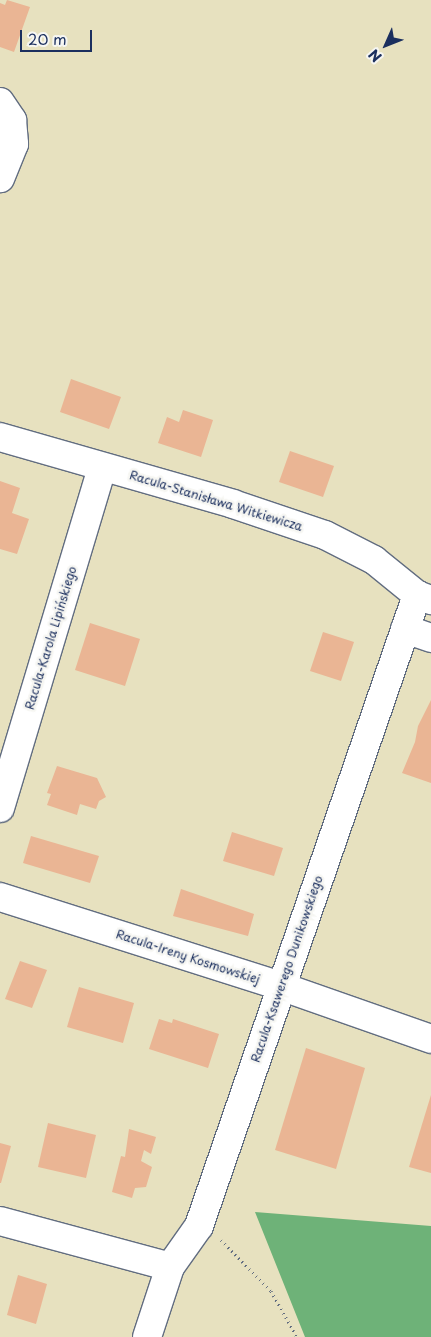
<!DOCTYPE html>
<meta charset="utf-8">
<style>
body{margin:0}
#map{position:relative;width:431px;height:1337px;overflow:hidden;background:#e7e1bf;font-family:"Playpen Sans",sans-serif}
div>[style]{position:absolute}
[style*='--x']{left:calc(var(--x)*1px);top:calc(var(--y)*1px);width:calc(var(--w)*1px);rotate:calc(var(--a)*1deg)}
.forest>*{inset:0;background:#6eb278}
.building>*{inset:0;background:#eab594}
.path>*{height:3px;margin-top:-1.5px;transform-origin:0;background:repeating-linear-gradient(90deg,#626d80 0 1px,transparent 0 5px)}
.roads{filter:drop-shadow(1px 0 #626d80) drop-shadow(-1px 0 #626d80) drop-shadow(0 1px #626d80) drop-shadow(0 -1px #626d80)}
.minor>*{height:28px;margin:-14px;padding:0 14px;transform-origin:14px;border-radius:14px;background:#fff}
span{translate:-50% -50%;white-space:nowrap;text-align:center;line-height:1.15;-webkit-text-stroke:5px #f6f6f2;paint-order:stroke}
.street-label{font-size:12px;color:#1b2f5e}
.north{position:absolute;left:361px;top:20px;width:50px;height:50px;-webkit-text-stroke:4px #f6f6f2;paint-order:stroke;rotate:226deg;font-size:14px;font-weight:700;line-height:20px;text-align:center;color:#1b2f5e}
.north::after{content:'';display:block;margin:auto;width:18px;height:22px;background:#1b2f5e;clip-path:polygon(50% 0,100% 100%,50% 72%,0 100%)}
.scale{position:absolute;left:20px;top:30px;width:72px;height:22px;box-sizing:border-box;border:2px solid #1b2f5e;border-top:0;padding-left:6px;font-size:15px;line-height:18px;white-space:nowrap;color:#1b2f5e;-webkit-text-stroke:4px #f6f6f2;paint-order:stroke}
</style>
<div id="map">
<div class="forest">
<i style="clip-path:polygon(255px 1212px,431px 1226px,431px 1337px,305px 1337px)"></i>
</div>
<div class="building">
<i style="clip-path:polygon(7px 0,30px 7px,14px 52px,0 47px,0 3px,5px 5px)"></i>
<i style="clip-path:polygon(71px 379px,121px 397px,109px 429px,60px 412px)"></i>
<i style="clip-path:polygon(183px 410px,213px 420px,201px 457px,158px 443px,167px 417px,179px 422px)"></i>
<i style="clip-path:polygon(290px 451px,334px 466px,323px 497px,279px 482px)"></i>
<i style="clip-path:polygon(0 481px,20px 488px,12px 513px,29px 519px,17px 554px,0 549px)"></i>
<i style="clip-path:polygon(90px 623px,140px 639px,125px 686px,75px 670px)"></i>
<i style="clip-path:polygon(323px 632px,354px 642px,341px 681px,310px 671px)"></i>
<i style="clip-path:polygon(431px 700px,431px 783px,402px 773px,415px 742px,418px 726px)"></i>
<i style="clip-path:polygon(57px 766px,97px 778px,106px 797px,99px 801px,96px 809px,80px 804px,77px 815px,47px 805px,51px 794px,47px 793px)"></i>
<i style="clip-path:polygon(232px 832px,283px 848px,274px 876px,223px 861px)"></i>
<i style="clip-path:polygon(31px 836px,99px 856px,90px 883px,23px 863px)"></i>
<i style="clip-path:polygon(181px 889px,254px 914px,248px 936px,173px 916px)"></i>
<i style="clip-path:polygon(20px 961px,47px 970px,32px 1008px,5px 999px)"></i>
<i style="clip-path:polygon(79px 987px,134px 1003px,123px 1043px,67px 1027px)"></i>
<i style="clip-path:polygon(159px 1019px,172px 1023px,173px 1019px,219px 1034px,208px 1068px,149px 1049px)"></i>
<i style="clip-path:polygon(306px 1048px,365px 1068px,336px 1169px,275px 1150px)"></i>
<i style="clip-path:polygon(431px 1095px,431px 1173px,409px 1167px)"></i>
<i style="clip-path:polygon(48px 1123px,96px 1135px,86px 1178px,38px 1167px)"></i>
<i style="clip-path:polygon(129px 1129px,156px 1137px,151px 1154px,144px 1150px,141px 1161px,152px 1167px,146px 1187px,135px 1188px,132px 1198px,112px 1192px,121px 1156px,125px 1157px)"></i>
<i style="clip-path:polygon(0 1143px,11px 1146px,1px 1183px,0 1183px)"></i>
<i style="clip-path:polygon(18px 1275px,47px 1284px,36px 1324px,7px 1315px)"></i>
</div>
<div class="path">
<i style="--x:221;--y:1240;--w:71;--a:45.6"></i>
<i style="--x:271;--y:1291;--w:53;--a:60.5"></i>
</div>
<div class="roads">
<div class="minor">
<i style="--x:0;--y:102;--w:22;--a:56"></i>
<i style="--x:12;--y:120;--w:24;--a:85"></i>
<i style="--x:14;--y:144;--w:37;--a:112"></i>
<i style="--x:0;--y:437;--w:242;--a:16"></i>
<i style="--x:233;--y:504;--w:97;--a:18.6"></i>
<i style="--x:325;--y:535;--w:55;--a:27"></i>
<i style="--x:374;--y:560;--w:55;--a:39.1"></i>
<i style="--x:417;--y:595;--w:15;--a:20"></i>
<i style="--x:405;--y:629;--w:28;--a:19"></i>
<i style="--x:0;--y:808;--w:355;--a:-73.3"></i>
<i style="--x:0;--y:897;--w:294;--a:17.6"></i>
<i style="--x:280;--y:986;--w:160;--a:19.3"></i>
<i style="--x:0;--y:1221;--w:176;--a:15.1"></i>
<i style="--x:147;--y:1337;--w:74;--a:-71.8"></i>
<i style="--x:170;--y:1267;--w:50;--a:-54.7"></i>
<i style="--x:199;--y:1226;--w:668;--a:-70.94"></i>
</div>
</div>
<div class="street-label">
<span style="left:216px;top:501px;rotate:17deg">Racula-Stanisława Witkiewicza</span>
<span style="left:51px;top:638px;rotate:-73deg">Racula-Karola Lipińskiego</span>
<span style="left:188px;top:957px;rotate:18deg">Racula-Ireny Kosmowskiej</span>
<span style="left:287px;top:969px;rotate:-71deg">Racula-Ksawerego Dunikowskiego</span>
</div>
<div class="north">N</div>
<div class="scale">20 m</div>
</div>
